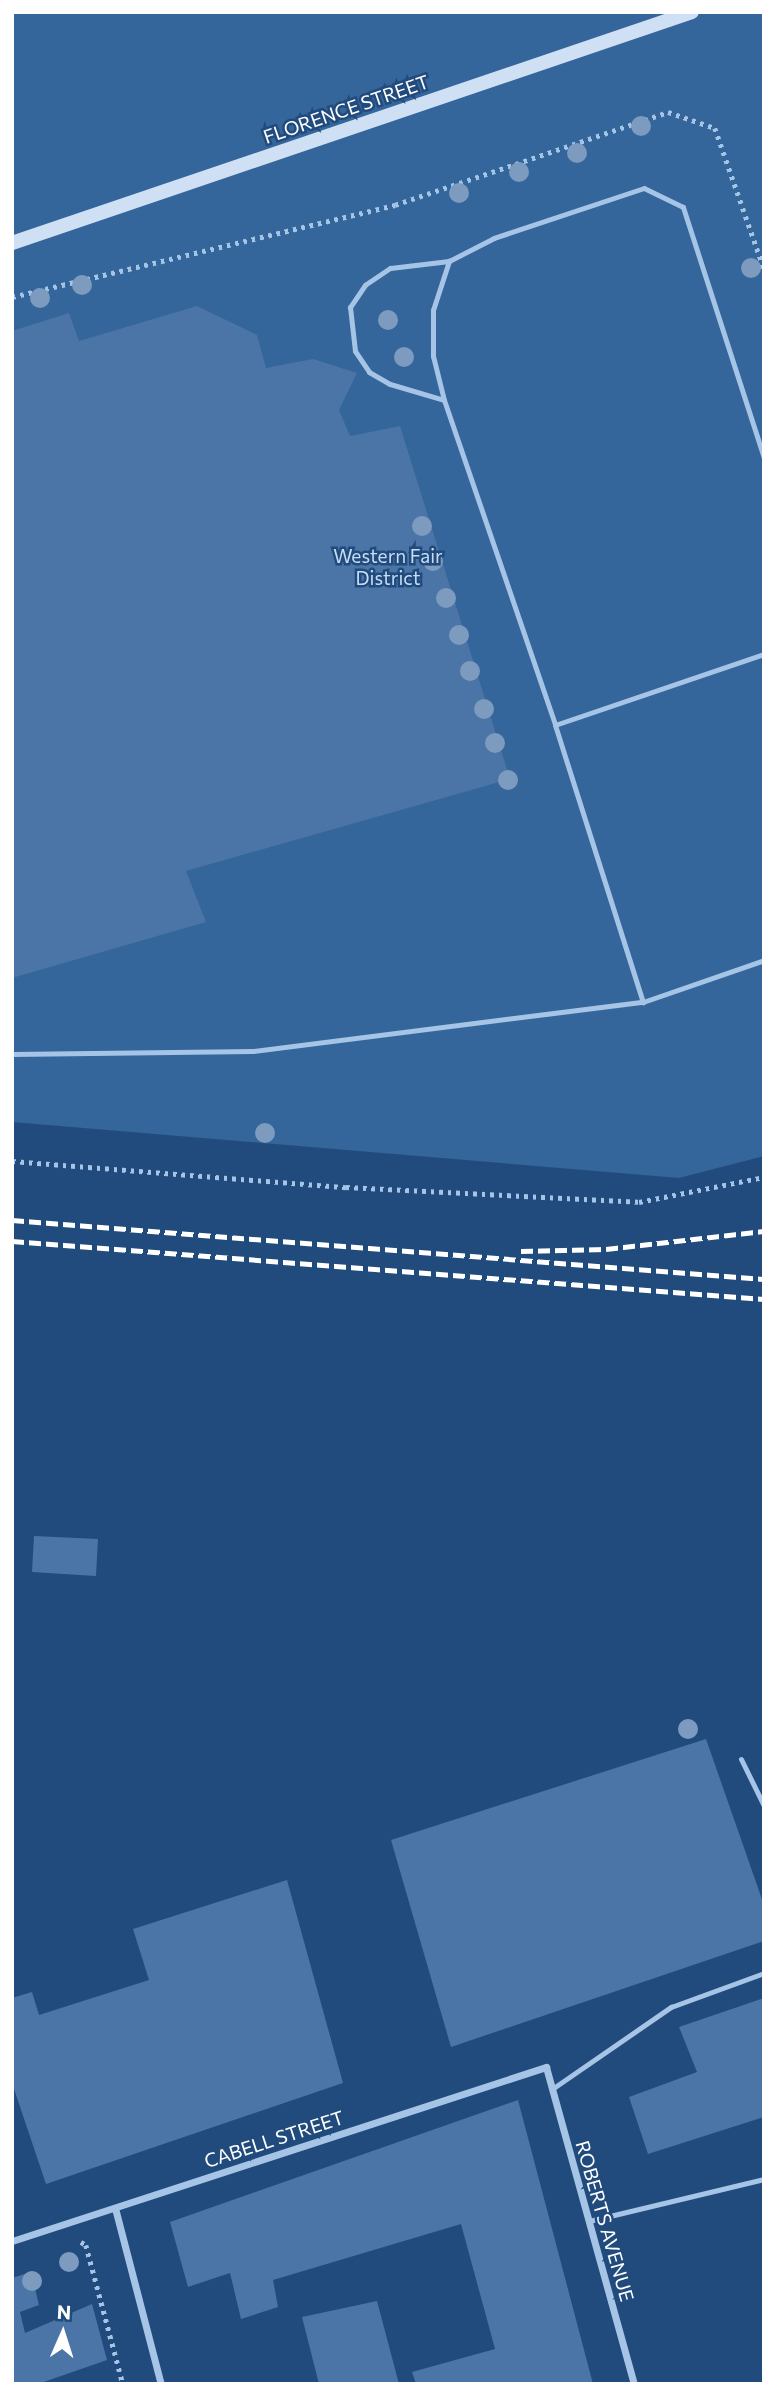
<!DOCTYPE html>
<style>
body{margin:0}
#map{position:relative;width:776px;height:2396px;overflow:hidden;background:#214b7d;font-family:Commissioner,sans-serif}
div>[style]{position:absolute}
[style*='--x']{left:calc(var(--x)*1px);top:calc(var(--y)*1px);width:calc(var(--w)*1px);rotate:calc(var(--a)*1deg)}
.green>*{inset:0;background:#34659b}
.building>*{inset:0;background:#4a75a6}
.path>*{height:4.5px;margin-top:-2.25px;transform-origin:0;background:repeating-linear-gradient(90deg,#a5c4e6 0 3.5px,transparent 0 8.5px)}
.lane>*{height:5px;margin:-2.5px;padding:0 2.5px;transform-origin:2.5px;border-radius:2.5px;background:#a5c4e6}
.street>*{height:7px;margin:-3.5px;padding:0 3.5px;transform-origin:3.5px;border-radius:3.5px;background:#a5c4e6}
.secondary>*{height:14px;margin:-7px;padding:0 7px;transform-origin:7px;border-radius:7px;background:#cfe0f5}
.rail>*{height:5px;margin-top:-2.5px;transform-origin:0;background:repeating-linear-gradient(90deg,#fff 0 12px,transparent 0 17px)}
.trees>*{width:20px;height:20px;margin:-10px;border-radius:50%;background:#7d9bbf}
span{translate:-50% -50%;white-space:nowrap;text-align:center;line-height:1.15;-webkit-text-stroke:5px #214b7d;paint-order:stroke}
.street-label{font-size:19px;color:#fff}
.park-label{font-size:19px;color:#c8ddf5}
.frame{position:absolute;inset:0;border:14px solid #fff;pointer-events:none}
.north{position:absolute;left:28px;top:2298px;width:70px;height:70px;-webkit-text-stroke:5px #214b7d;paint-order:stroke;rotate:3deg;font-size:19px;font-weight:700;line-height:28px;text-align:center;color:#fff}
.north::after{content:'';display:block;margin:auto;width:24px;height:32px;background:#fff;clip-path:polygon(50% 0,100% 100%,50% 72%,0 100%)}
</style>
<div id="map">
<div class="green">
<i style="clip-path:polygon(12px 12px,764px 12px,764px 1156px,679px 1178px,12px 1122px)"></i>
</div>
<div class="building">
<i style="clip-path:polygon(197px 306px,257px 335px,266px 368px,313px 359px,357px 373px,339px 410px,350px 436px,400px 426px,510px 779px,186px 871px,206px 922px,12px 978px,12px 331px,69px 313px,79px 341px)"></i>
<i style="clip-path:polygon(34px 1536px,98px 1539px,96px 1576px,32px 1572px)"></i>
<i style="clip-path:polygon(706px 1739px,764px 1905px,764px 1941px,451px 2047px,391px 1840px)"></i>
<i style="clip-path:polygon(287px 1880px,343px 2083px,46px 2184px,12px 2083px,12px 1998px,32px 1992px,39px 2015px,149px 1980px,133px 1929px)"></i>
<i style="clip-path:polygon(764px 1998px,764px 2117px,648px 2154px,629px 2097px,697px 2072px,679px 2027px)"></i>
<i style="clip-path:polygon(518px 2100px,593px 2384px,416px 2384px,412px 2372px,495px 2349px,461px 2224px,273px 2280px,278px 2307px,241px 2319px,230px 2273px,188px 2287px,170px 2222px)"></i>
<i style="clip-path:polygon(31px 2272px,39px 2305px,20px 2312px,25px 2333px,92px 2304px,107px 2360px,38px 2384px,12px 2384px,12px 2278px)"></i>
<i style="clip-path:polygon(377px 2301px,399px 2384px,319px 2384px,302px 2317px)"></i>
</div>
<div class="path">
<i style="--x:12;--y:297;--w:394;--a:-13.5"></i>
<i style="--x:395;--y:205;--w:288;--a:-18.8"></i>
<i style="--x:668;--y:112;--w:50;--a:18.8"></i>
<i style="--x:715;--y:128;--w:149;--a:70.8"></i>
<i style="--x:12;--y:1161;--w:335;--a:4.5"></i>
<i style="--x:346;--y:1187;--w:293;--a:2.9"></i>
<i style="--x:639;--y:1202;--w:127;--a:-11.3"></i>
<i style="--x:81;--y:2242;--w:6;--a:31"></i>
<i style="--x:86;--y:2245;--w:144;--a:75.1"></i>
</div>
<div class="lane">
<i style="--x:444;--y:400;--w:45;--a:-104"></i>
<i style="--x:433;--y:356;--w:46;--a:-90"></i>
<i style="--x:433;--y:310;--w:52;--a:-71.9"></i>
<i style="--x:764;--y:458;--w:264;--a:-107.9"></i>
<i style="--x:683;--y:207;--w:43;--a:-154"></i>
<i style="--x:644;--y:188;--w:158;--a:161.6"></i>
<i style="--x:494;--y:238;--w:51;--a:152.9"></i>
<i style="--x:449;--y:261;--w:59;--a:173.2"></i>
<i style="--x:390;--y:268;--w:30;--a:146"></i>
<i style="--x:365;--y:285;--w:27;--a:124"></i>
<i style="--x:350;--y:307;--w:44;--a:83.5"></i>
<i style="--x:355;--y:351;--w:25;--a:56"></i>
<i style="--x:369;--y:372;--w:24;--a:30"></i>
<i style="--x:390;--y:384;--w:56;--a:16.5"></i>
<i style="--x:444;--y:400;--w:343;--a:71.1"></i>
<i style="--x:555;--y:725;--w:291;--a:72.4"></i>
<i style="--x:643;--y:1002;--w:128;--a:-19.1"></i>
<i style="--x:555;--y:725;--w:221;--a:-18.8"></i>
<i style="--x:12;--y:1054;--w:241;--a:-0.7"></i>
<i style="--x:253;--y:1051;--w:393;--a:-7.2"></i>
<i style="--x:741;--y:1759;--w:52;--a:63.9"></i>
<i style="--x:552;--y:2089;--w:145;--a:-34.6"></i>
<i style="--x:671;--y:2007;--w:99;--a:-20.1"></i>
<i style="--x:589;--y:2221;--w:180;--a:-13.5"></i>
</div>
<div class="street">
<i style="--x:115;--y:2208;--w:182;--a:75.4"></i>
<i style="--x:12;--y:2241;--w:562;--a:-18.05"></i>
<i style="--x:546;--y:2067;--w:329;--a:74.5"></i>
</div>
<div class="secondary">
<i style="--x:12;--y:243;--w:718;--a:-18.76"></i>
</div>
<div class="rail">
<i style="--x:12;--y:1220;--w:754;--a:4.49"></i>
<i style="--x:12;--y:1241;--w:754;--a:4.41"></i>
<i style="--x:521;--y:1251;--w:85;--a:-1.3"></i>
<i style="--x:606;--y:1249;--w:159;--a:-6.5"></i>
</div>
<div class="trees">
<i style="left:641px;top:126px"></i>
<i style="left:577px;top:153px"></i>
<i style="left:519px;top:172px"></i>
<i style="left:459px;top:193px"></i>
<i style="left:751px;top:268px"></i>
<i style="left:82px;top:285px"></i>
<i style="left:40px;top:298px"></i>
<i style="left:388px;top:320px"></i>
<i style="left:404px;top:357px"></i>
<i style="left:422px;top:526px"></i>
<i style="left:433px;top:561px"></i>
<i style="left:446px;top:598px"></i>
<i style="left:459px;top:635px"></i>
<i style="left:470px;top:671px"></i>
<i style="left:484px;top:709px"></i>
<i style="left:495px;top:743px"></i>
<i style="left:508px;top:780px"></i>
<i style="left:265px;top:1133px"></i>
<i style="left:688px;top:1729px"></i>
<i style="left:69px;top:2262px"></i>
<i style="left:32px;top:2281px"></i>
</div>
<div class="street-label">
<span style="left:346px;top:109px;rotate:-19deg">FLORENCE STREET</span>
<span style="left:274px;top:2139px;rotate:-18deg">CABELL STREET</span>
<span style="left:605px;top:2221px;rotate:74deg">ROBERTS AVENUE</span>
</div>
<div class="park-label">
<span style="left:388px;top:567px">Western Fair<br>District</span>
</div>
<div class="frame"></div>
<div class="north">N</div>
</div>
